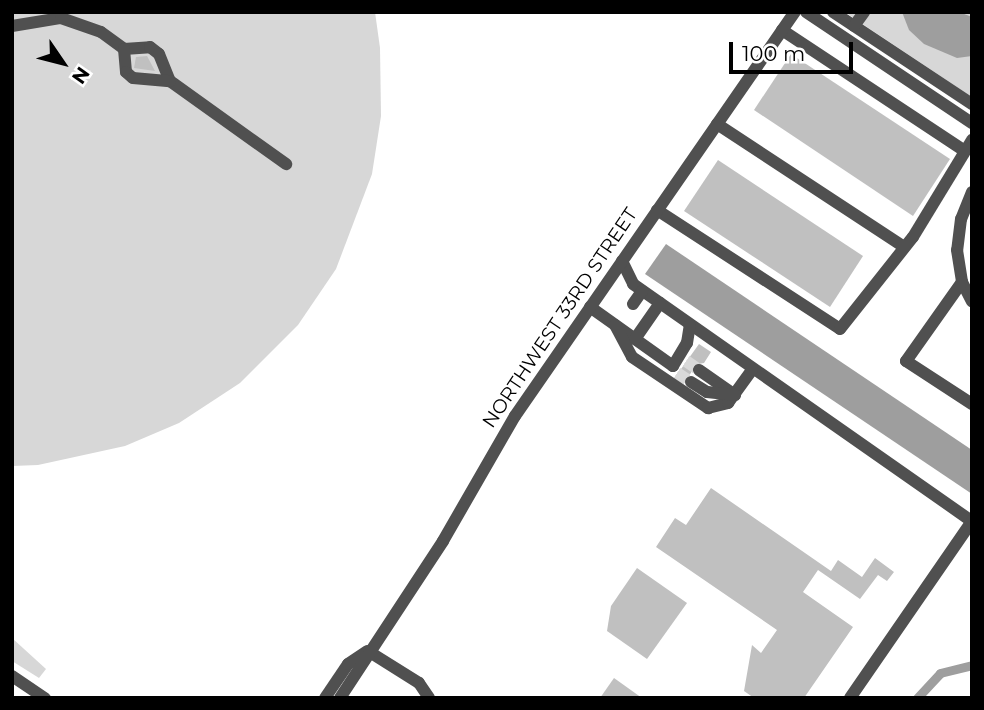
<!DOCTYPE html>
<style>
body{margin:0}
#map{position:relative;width:984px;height:710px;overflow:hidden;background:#fff;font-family:Montserrat,sans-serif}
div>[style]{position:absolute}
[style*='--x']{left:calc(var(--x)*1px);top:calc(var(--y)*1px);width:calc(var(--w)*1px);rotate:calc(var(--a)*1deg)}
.green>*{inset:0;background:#d7d7d7}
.water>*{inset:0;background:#9e9e9e}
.canal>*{height:9px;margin:-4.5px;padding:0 4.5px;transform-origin:4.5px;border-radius:4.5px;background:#9e9e9e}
.building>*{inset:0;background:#c0c0c0}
.minor-tunnel>*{height:12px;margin-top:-6px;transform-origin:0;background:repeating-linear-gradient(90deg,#d9d9d9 0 12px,transparent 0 18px)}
.minor>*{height:12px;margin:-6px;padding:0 6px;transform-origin:6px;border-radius:6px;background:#505050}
span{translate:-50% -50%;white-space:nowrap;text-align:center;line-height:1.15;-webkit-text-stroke:7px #fff;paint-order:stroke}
.street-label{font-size:19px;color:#000}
.frame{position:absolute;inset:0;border:14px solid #000;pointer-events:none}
.north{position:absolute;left:28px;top:28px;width:70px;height:70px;-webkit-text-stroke:5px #fff;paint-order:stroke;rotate:125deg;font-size:19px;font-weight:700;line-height:28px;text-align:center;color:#000}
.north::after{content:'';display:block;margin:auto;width:24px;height:32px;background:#000;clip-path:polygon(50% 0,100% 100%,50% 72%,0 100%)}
.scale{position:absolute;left:729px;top:42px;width:124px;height:32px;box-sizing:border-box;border:4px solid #000;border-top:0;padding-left:9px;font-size:21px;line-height:24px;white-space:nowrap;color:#000;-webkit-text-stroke:5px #fff;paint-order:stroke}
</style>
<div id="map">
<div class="green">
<i style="clip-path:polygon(12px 12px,375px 12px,380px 48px,381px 116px,372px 174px,336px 269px,298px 325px,240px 383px,179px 423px,125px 446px,38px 465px,12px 466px)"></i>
<i style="clip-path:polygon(845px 12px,972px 12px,972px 97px,858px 21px)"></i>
<i style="clip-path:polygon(12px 638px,46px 669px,39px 678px,12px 661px)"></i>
</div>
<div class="water">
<i style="clip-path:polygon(902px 12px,959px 12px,972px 17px,972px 56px,957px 58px,924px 44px,909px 30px)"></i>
<i style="clip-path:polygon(666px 244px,972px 450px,972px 494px,645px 274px)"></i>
</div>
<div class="canal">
<i style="--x:917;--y:698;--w:34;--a:-47"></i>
<i style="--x:940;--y:673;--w:33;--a:-14"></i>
</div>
<div class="building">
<i style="clip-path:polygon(791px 54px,950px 159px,913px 216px,754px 110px)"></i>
<i style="clip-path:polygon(147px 56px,155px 71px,134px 68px,136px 57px)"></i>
<i style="clip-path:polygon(718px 160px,863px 256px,830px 307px,684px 211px)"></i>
<i style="clip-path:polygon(699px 344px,711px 352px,704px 363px,692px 365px,691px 373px,683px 380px,676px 376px)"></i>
<i style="clip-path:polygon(711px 488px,831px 571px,838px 560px,862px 577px,875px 558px,894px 572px,887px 581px,878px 575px,860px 599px,818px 570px,803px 592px,853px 627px,804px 698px,754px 698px,744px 691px,752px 645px,761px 653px,777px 630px,656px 547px,675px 518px,686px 525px)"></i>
<i style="clip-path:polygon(637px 568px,687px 603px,647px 659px,607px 631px,611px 606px)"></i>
<i style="clip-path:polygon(614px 678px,642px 698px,600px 698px)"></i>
</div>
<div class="minor-tunnel">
<i style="--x:686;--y:361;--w:16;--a:35"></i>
<i style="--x:677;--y:373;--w:17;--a:33"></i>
</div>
<div class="minor">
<i style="--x:806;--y:12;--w:200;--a:33.8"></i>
<i style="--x:833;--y:12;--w:167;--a:33.5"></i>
<i style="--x:12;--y:26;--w:50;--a:-9.3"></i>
<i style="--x:61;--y:18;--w:42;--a:19.3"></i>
<i style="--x:101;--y:32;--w:29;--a:36"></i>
<i style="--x:124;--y:49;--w:26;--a:-4"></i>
<i style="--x:150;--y:47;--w:11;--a:38"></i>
<i style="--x:159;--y:54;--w:29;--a:68"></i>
<i style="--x:170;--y:81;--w:143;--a:35.6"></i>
<i style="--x:854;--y:26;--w:17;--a:-54"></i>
<i style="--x:782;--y:30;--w:219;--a:33.5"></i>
<i style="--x:124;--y:49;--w:23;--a:85"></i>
<i style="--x:126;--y:72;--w:9;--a:41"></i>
<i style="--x:133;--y:78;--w:37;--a:5"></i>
<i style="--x:717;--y:124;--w:224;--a:33.3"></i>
<i style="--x:972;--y:192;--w:29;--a:112"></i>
<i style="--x:961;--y:219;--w:31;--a:97"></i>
<i style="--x:957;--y:250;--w:32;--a:81"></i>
<i style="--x:962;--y:282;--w:22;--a:63"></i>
<i style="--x:657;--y:210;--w:218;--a:33"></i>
<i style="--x:840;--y:329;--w:117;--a:-51.6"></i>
<i style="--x:913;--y:237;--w:114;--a:-58.7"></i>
<i style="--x:622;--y:261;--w:25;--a:64"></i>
<i style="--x:633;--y:284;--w:414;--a:35"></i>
<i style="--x:962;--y:282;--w:97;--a:125.3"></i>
<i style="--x:906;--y:361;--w:79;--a:33.1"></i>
<i style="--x:633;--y:304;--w:16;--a:-55"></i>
<i style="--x:590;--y:307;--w:102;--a:35.4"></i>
<i style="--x:673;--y:366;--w:27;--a:-59"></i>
<i style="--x:687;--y:343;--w:18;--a:-81"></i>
<i style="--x:615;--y:325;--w:36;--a:62"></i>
<i style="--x:632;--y:357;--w:92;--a:33.9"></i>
<i style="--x:708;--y:408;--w:21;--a:-14"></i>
<i style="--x:728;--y:403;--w:41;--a:-54"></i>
<i style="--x:635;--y:339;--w:44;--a:-55.2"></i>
<i style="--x:699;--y:370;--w:44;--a:34.8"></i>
<i style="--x:691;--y:382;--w:19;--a:32"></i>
<i style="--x:707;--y:392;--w:28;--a:6"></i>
<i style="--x:368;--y:651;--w:60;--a:32.1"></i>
<i style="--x:419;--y:683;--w:18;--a:56"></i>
<i style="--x:12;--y:676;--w:40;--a:34"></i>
<i style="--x:325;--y:698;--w:41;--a:-55.9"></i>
<i style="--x:348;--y:664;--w:23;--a:-34"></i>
<i style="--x:340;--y:698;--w:188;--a:-56.7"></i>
<i style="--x:443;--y:541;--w:144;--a:-60.1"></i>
<i style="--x:515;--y:416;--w:492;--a:-55.3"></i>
<i style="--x:850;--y:698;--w:215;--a:-55.4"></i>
</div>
<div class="street-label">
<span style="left:560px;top:318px;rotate:-56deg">NORTHWEST 33RD STREET</span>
</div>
<div class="frame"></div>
<div class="north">N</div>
<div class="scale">100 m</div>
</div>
